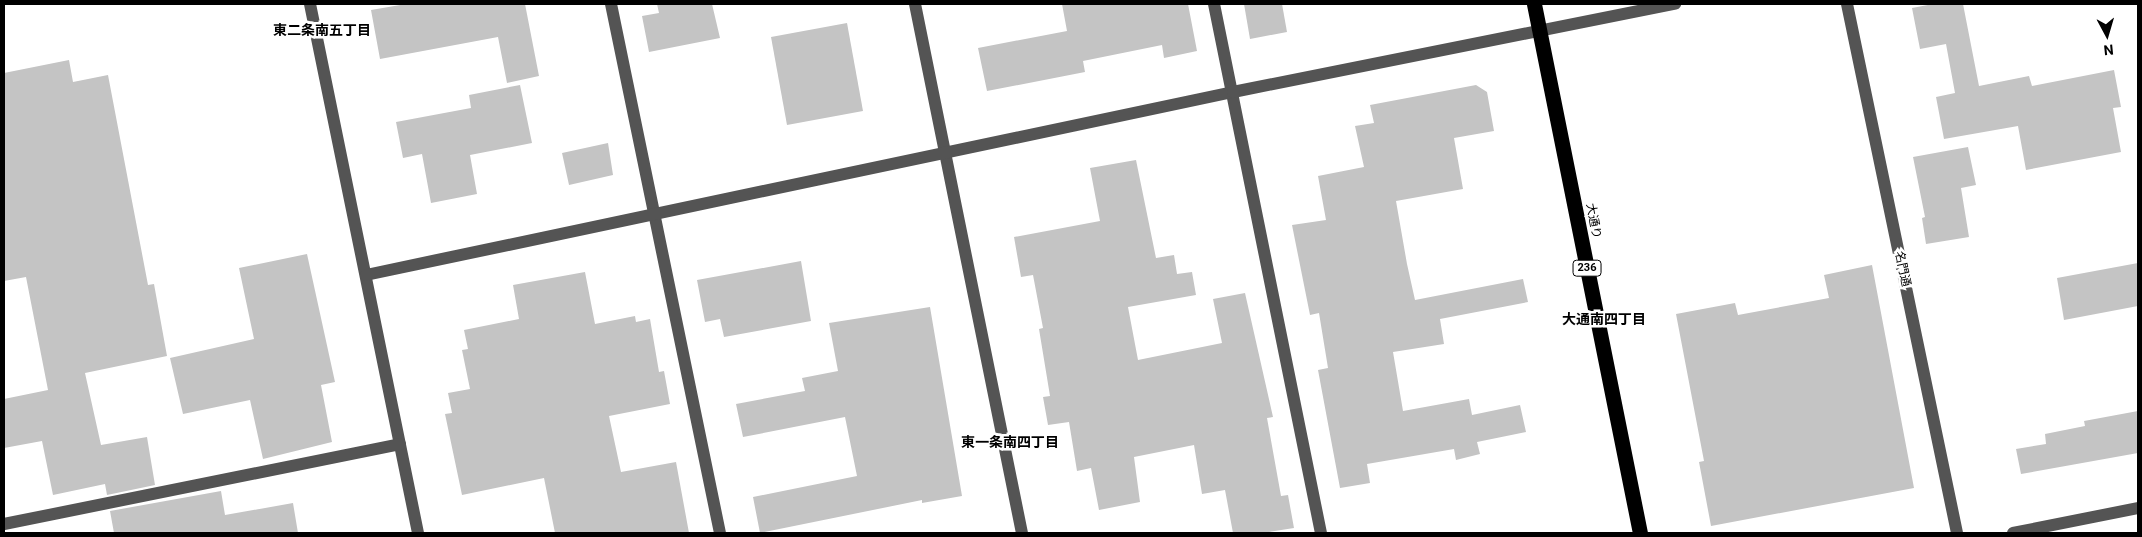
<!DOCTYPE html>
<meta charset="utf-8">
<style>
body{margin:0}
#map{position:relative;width:2142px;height:537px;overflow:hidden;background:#fff;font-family:Roboto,"Noto Sans JP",sans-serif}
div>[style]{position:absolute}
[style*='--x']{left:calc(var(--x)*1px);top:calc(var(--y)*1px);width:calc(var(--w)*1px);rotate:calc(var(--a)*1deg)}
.building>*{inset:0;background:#c4c4c4}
.minor>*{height:12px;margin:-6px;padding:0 6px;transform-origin:6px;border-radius:6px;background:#545454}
.highway>*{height:15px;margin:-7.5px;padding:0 7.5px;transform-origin:7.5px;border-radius:7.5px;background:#000}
span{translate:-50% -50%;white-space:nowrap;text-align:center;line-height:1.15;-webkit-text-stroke:5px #fff;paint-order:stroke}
.shield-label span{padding:1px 4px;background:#fff;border:1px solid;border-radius:4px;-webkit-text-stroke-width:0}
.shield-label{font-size:11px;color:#000;font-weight:700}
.street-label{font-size:12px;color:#000}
.neighbourhood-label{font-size:14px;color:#000;font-weight:700}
.frame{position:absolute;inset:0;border:5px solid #000;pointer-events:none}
.north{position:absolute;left:2082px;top:10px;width:50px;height:50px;-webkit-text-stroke:4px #fff;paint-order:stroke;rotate:174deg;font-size:14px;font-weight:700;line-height:20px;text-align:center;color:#000}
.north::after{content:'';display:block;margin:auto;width:18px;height:22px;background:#000;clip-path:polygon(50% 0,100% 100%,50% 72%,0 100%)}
</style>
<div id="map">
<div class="building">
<i style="clip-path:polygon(406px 4px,525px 4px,539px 76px,507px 83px,498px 37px,380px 59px,371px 10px)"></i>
<i style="clip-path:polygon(657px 4px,712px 4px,720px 38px,649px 52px,642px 16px,659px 13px)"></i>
<i style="clip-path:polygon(1062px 4px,1188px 4px,1197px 51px,1164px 58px,1162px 45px,1083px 61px,1085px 72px,987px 91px,978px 48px,1067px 31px)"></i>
<i style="clip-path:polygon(1244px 4px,1282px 4px,1287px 32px,1250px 39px)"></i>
<i style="clip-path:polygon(1933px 4px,1963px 4px,1979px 86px,2029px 76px,2032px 86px,2114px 70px,2121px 107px,2113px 108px,2121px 152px,2026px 170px,2018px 126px,1944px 139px,1936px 97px,1955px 93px,1946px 44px,1920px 49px,1912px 8px)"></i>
<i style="clip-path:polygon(847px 23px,863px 111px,787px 125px,771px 37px)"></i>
<i style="clip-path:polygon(69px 60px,73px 82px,108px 75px,148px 285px,154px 284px,167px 356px,85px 373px,101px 445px,147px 437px,155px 485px,107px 495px,105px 484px,53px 495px,42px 441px,4px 448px,4px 399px,48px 390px,26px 277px,4px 281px,4px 73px)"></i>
<i style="clip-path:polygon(520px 85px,532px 143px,470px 155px,477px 194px,431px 203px,422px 154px,403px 158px,396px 122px,471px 108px,469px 95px)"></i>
<i style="clip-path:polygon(1476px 85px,1487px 92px,1494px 131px,1454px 138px,1463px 189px,1396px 201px,1407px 264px,1415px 300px,1523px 279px,1528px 302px,1440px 319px,1444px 344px,1393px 352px,1403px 411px,1469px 399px,1472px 415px,1520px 405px,1526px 432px,1477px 442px,1480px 454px,1456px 460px,1454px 449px,1367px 464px,1370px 483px,1340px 488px,1318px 370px,1328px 368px,1319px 313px,1310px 315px,1292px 225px,1326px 220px,1318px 176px,1364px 167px,1355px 126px,1374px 123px,1370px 105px)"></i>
<i style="clip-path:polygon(608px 143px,613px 175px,569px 185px,562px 153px)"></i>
<i style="clip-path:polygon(1968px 147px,1976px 185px,1961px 188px,1969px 237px,1926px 244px,1922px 218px,1925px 217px,1913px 157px)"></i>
<i style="clip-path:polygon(1136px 160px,1156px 258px,1174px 255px,1177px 274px,1192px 272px,1196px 295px,1128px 307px,1138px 360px,1222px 343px,1213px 299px,1245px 293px,1273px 417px,1267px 418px,1281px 496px,1288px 495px,1294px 528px,1263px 533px,1233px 533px,1225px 490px,1202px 494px,1194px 445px,1134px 457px,1140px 502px,1099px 510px,1091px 468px,1077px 471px,1069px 422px,1048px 425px,1043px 397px,1050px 396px,1039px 329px,1043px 328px,1033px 275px,1021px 277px,1014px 237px,1100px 221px,1090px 168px)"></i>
<i style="clip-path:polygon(307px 254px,335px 382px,321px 385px,332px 442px,263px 459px,250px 400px,183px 414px,170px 358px,254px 339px,239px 268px)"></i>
<i style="clip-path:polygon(801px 261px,811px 321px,724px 337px,720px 319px,705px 322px,697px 280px)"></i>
<i style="clip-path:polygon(2138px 263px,2138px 306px,2064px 320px,2057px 278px)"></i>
<i style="clip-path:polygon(1872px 265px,1914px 488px,1711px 526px,1699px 462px,1704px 461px,1676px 314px,1735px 303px,1738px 315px,1829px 298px,1824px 275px)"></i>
<i style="clip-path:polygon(585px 272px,595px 324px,635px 316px,636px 322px,650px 319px,659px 372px,664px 371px,670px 404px,609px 416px,621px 472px,676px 462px,689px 533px,555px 533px,544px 478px,462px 495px,445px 414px,452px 413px,448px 393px,470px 389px,462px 350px,468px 349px,464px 330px,519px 319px,513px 285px)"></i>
<i style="clip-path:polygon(930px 307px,962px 496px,922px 503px,922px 500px,760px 533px,753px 497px,857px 476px,845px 417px,743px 437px,736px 404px,805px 391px,802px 378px,838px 371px,829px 323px)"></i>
<i style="clip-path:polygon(2138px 411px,2138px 453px,2021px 474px,2016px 449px,2046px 444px,2045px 434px,2085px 426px,2084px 421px)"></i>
<i style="clip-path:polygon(221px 491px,225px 515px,293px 503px,298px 533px,114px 533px,110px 511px)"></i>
</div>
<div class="minor">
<i style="--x:310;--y:4;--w:540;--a:78.46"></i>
<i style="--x:611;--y:4;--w:540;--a:78.36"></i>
<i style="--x:915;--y:4;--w:540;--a:78.57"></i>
<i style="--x:1214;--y:4;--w:540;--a:78.57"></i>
<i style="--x:1847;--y:4;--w:540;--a:78.25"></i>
<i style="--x:366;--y:275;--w:886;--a:-11.92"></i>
<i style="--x:1233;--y:92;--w:451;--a:-11.3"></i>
<i style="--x:4;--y:524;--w:404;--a:-11.4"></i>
<i style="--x:2013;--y:533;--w:127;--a:-11.3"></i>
</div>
<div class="highway">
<i style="--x:1534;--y:4;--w:540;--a:78.67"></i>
</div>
<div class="shield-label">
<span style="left:1587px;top:268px">236</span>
</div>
<div class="street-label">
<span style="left:1593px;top:221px;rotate:79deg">大通り</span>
<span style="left:1902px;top:269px;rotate:78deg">名門通</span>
</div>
<div class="neighbourhood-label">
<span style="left:322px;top:30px">東二条南五丁目</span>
<span style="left:1604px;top:319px">大通南四丁目</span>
<span style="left:1010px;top:442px">東一条南四丁目</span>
</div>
<div class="frame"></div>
<div class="north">N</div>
</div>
